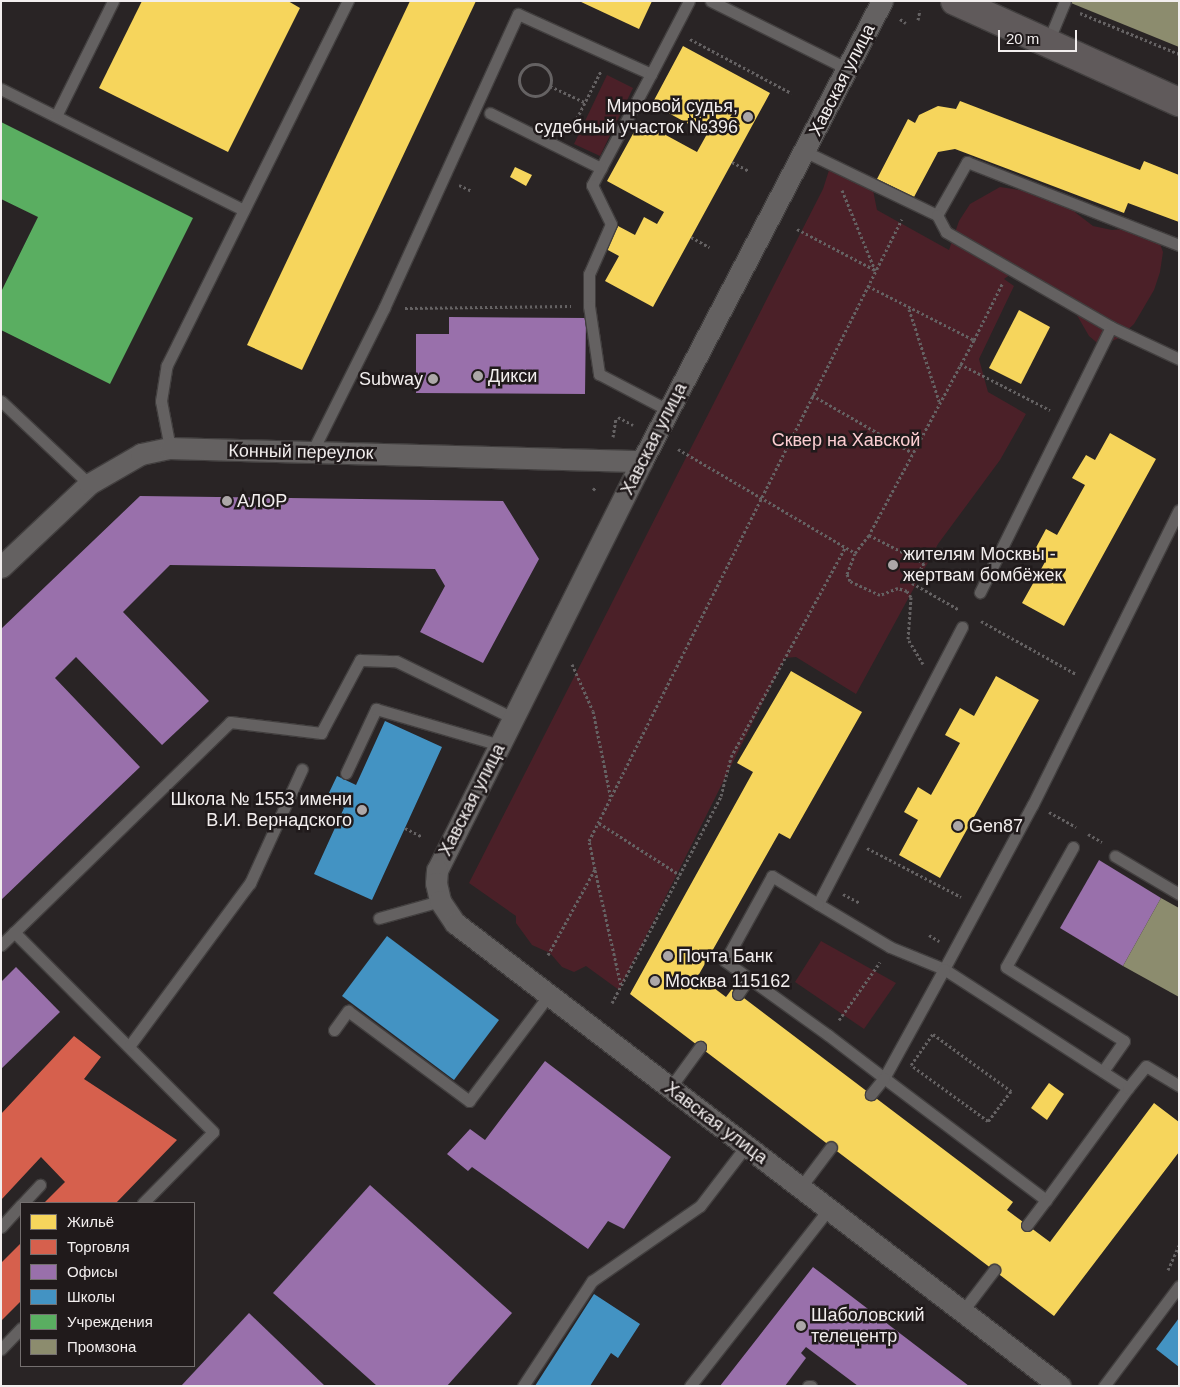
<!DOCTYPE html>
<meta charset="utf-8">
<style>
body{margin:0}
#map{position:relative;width:1180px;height:1387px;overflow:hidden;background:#292425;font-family:Arial,sans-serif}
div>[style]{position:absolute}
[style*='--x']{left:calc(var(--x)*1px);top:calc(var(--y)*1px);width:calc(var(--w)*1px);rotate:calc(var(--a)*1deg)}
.green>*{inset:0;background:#4b2028}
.homes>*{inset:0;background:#f6d55c}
.shops>*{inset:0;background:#d6604d}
.offices>*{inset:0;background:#9970ab}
.schools>*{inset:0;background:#4393c3}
.public>*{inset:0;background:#5aae61}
.industry>*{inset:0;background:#8c8c6e}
.path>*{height:3px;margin-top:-1.5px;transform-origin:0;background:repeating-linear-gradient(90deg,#656263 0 2.5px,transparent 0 5px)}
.path>.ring{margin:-1.5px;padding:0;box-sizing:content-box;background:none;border:3px solid #656263;border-radius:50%}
.roads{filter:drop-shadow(1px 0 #423f3f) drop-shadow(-1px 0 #423f3f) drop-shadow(0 1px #423f3f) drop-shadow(0 -1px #423f3f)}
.service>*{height:11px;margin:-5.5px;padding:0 5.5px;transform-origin:5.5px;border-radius:5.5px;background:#646161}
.minor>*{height:21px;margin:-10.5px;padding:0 10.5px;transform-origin:10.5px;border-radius:10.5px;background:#646161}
.secondary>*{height:28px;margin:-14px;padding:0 14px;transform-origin:14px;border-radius:14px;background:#605a5b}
.dots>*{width:14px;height:14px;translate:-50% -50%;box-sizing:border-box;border:2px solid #201a1b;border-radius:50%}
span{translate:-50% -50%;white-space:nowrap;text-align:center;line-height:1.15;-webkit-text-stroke:5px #201a1b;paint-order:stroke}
.street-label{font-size:18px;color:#f2eeee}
.poi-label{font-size:18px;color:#f2eeee}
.right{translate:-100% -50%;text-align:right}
.left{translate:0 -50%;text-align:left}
.park-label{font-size:18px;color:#fcced2}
.frame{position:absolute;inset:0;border:2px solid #f2eeee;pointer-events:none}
.legend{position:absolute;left:20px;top:1202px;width:175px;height:165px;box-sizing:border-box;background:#201a1b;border:1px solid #746f6f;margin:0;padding:6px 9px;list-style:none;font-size:15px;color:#f2eeee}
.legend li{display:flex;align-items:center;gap:10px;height:25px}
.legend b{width:25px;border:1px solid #746f6f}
.scale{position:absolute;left:998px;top:30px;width:79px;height:22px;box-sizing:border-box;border:2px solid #f2eeee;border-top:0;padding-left:6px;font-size:15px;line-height:18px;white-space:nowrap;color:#f2eeee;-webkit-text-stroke:4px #201a1b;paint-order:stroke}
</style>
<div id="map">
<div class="green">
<i style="clip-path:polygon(607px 75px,633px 88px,600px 156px,574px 144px)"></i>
<i style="clip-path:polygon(831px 164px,862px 172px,873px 190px,877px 210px,949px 250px,959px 221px,970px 204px,1000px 187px,1063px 197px,1076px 213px,1093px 226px,1112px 230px,1135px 228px,1156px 233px,1163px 252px,1160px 272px,1154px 290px,1134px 324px,1119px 338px,1101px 346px,1089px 336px,1067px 298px,1011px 274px,1004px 279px,1014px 286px,979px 359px,988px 392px,1026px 414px,1000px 460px,938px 544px,856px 694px,796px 657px,785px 658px,619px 990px,586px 966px,574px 972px,562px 967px,550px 953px,532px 945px,516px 923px,516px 916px,469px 883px,823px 189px)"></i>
<i style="clip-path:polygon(821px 941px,896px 983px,864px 1029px,795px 982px)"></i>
</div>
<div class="homes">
<i style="clip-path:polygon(142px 1px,288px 1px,300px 8px,228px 152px,99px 88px)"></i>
<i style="clip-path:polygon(410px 1px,476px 1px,302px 370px,247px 345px)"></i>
<i style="clip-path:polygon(579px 1px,652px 1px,639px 29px)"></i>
<i style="clip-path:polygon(683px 46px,770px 93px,653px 307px,605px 281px,619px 256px,606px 249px,618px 226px,635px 235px,644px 217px,657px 224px,664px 212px,607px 181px,640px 121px,697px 152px,707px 134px,652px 104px)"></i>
<i style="clip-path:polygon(960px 101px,1140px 170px,1144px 161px,1179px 175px,1179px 222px,1128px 203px,1124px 213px,955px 149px,938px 152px,914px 197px,877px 179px,908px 119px,915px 123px,919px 115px,938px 106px,956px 109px)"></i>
<i style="clip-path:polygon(515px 167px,532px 175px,526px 186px,510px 177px)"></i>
<i style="clip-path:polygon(1019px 310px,1050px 327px,1021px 384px,989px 368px)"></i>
<i style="clip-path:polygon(1110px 433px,1156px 459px,1064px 626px,1022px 603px,1045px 562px,1032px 555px,1046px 529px,1057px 535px,1085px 485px,1072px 478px,1086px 455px,1095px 460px)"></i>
<i style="clip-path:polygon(791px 671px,862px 712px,790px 839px,779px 833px,698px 976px,726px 997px,732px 989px,1013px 1202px,1007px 1210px,1050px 1242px,1154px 1103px,1179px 1122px,1179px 1152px,1054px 1316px,630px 994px,753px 772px,737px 763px)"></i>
<i style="clip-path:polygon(996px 676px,1039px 700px,940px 878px,899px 855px,918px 820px,904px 812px,918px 787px,931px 795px,960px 743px,945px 735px,960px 708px,974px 716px)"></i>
<i style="clip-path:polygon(1049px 1083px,1064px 1094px,1047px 1120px,1031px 1108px)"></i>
</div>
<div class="shops">
<i style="clip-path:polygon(74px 1036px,101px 1057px,84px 1079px,177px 1140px,116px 1203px,44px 1203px,65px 1182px,41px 1157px,1px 1200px,1px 1114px)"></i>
<i style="clip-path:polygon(21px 1243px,21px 1301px,1px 1321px,1px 1263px)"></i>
</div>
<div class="offices">
<i style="clip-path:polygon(449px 317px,586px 318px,585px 394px,416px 393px,416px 334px,449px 334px)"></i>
<i style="clip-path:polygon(140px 496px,503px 501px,539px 559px,483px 663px,420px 632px,445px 586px,435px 569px,170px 565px,123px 612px,209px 701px,162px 745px,76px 657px,55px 678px,140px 767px,1px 900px,1px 629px)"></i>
<i style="clip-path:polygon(1099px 860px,1161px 898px,1123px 966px,1060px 928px)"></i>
<i style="clip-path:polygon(16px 967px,60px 1012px,1px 1069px,1px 982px)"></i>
<i style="clip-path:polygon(545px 1061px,671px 1157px,624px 1229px,608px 1221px,588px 1249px,472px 1167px,468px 1171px,447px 1154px,470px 1129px,485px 1140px)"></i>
<i style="clip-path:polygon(370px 1185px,512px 1313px,447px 1386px,377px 1386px,273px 1293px)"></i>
<i style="clip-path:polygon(813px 1267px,969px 1386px,858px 1386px,806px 1347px,801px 1353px,806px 1358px,785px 1386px,720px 1386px)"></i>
<i style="clip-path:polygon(249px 1313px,325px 1386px,181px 1386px)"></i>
</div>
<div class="schools">
<i style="clip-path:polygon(385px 721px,442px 747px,372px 900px,314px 874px,344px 808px,326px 799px,337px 776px,356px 785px)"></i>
<i style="clip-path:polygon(387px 936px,499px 1020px,454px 1080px,342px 996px)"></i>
<i style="clip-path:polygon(594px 1294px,640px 1324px,618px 1358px,611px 1353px,590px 1386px,535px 1386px)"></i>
<i style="clip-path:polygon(1179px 1318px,1179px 1367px,1156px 1349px)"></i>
</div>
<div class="public">
<i style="clip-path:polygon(1px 122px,193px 218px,110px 384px,1px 330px,1px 292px,38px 217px,1px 199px)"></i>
</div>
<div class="industry">
<i style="clip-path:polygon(1066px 1px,1179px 1px,1179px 47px)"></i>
<i style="clip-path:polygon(1161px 898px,1179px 908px,1179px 997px,1123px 966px)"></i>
</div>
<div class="path">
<i style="--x:1080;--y:13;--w:107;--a:22.5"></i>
<i style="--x:900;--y:19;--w:7;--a:34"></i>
<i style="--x:918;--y:20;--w:10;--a:-79"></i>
<i style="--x:690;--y:39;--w:115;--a:28.1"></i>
<i class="ring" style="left:519px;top:64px;width:29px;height:29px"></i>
<i style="--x:550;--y:86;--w:38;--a:25"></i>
<i style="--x:570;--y:132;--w:68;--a:-63.1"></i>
<i style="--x:732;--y:162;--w:19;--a:28"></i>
<i style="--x:459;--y:185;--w:14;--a:25"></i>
<i style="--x:842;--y:190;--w:87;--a:67.6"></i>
<i style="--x:797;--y:229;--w:88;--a:27.7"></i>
<i style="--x:691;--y:237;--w:21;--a:29"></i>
<i style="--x:868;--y:286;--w:119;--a:27"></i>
<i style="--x:974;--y:340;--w:221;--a:118.3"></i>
<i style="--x:405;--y:308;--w:166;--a:-0.7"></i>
<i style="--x:909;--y:309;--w:97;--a:71.9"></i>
<i style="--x:974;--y:340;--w:63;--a:-63.4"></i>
<i style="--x:960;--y:364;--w:101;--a:27.1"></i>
<i style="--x:812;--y:395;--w:114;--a:29.9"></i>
<i style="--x:618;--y:417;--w:17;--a:28"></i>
<i style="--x:613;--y:437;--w:18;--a:-81"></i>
<i style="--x:678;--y:449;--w:205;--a:30.4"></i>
<i style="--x:593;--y:490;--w:4;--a:-45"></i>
<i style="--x:981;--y:621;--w:109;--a:29.2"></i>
<i style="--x:572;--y:664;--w:51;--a:65.9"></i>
<i style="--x:593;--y:711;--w:90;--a:78.4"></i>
<i style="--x:923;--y:664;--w:29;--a:-121"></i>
<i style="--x:908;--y:639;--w:42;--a:-85.9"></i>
<i style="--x:911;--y:597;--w:7;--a:-124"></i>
<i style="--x:907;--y:591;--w:9;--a:-162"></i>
<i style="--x:898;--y:588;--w:19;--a:159"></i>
<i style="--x:880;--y:595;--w:33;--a:-155"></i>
<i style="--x:850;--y:581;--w:8;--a:-113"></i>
<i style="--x:847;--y:574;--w:22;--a:-69"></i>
<i style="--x:855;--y:553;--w:23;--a:-52"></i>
<i style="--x:869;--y:535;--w:62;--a:27"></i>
<i style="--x:924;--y:563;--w:23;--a:121"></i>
<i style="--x:912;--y:583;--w:53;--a:29.5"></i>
<i style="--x:1049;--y:812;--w:31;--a:29"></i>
<i style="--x:599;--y:823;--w:96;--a:32.7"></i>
<i style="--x:405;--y:828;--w:18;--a:27"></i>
<i style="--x:1088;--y:834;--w:16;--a:30"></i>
<i style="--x:867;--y:848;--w:106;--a:27.5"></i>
<i style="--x:595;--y:870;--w:118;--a:77.3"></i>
<i style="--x:843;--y:894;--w:19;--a:28"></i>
<i style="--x:929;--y:935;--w:12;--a:31"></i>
<i style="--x:548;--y:955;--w:98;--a:-61.3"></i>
<i style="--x:595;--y:869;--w:29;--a:-102"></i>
<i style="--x:589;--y:841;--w:696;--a:-63.29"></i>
<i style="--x:612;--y:1003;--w:234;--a:-62.2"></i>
<i style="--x:721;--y:796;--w:40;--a:-75.6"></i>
<i style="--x:731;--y:757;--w:238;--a:-61.4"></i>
<i style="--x:839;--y:1020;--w:71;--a:-54.7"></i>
<i style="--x:933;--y:1034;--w:97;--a:36.2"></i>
<i style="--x:1011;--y:1091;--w:38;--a:127"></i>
<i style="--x:988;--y:1121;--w:95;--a:-144"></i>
<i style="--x:911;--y:1065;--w:38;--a:-55"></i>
<i style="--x:1168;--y:1270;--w:27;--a:-66"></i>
</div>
<div class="roads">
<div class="service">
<i style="--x:711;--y:1;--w:153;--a:26.4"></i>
<i style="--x:1048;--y:42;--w:44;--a:-67.5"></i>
<i style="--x:651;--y:74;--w:126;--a:118"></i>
<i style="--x:592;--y:185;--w:43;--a:64"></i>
<i style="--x:611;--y:224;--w:55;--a:113.7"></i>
<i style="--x:589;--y:274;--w:32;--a:90"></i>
<i style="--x:589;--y:306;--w:69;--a:81.6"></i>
<i style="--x:599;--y:374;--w:78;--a:27.6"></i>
<i style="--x:1;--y:89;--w:271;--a:26.5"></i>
<i style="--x:490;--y:113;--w:124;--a:26.4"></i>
<i style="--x:56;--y:116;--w:128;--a:-63.6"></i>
<i style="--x:806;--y:152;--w:145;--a:25.7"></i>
<i style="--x:937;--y:215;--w:61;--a:-60.5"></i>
<i style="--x:967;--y:162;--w:228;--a:21.4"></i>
<i style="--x:937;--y:215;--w:19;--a:62"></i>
<i style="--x:946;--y:232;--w:190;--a:29.9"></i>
<i style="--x:1111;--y:327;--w:296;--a:116.3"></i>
<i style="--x:1111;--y:327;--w:75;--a:25.2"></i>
<i style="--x:1;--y:401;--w:121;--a:43.3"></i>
<i style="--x:170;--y:448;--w:48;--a:-100.8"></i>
<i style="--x:161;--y:401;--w:36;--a:-81"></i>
<i style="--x:167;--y:365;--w:407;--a:-63.6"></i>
<i style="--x:311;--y:454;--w:163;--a:-63.4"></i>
<i style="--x:384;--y:308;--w:323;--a:-65.5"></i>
<i style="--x:518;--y:14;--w:146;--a:24.3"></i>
<i style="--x:651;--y:74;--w:82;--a:-62.5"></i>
<i style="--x:962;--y:627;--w:312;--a:117.5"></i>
<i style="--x:818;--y:904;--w:84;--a:30.8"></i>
<i style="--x:890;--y:947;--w:58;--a:22.2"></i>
<i style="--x:944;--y:969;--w:187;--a:-61.7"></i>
<i style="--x:1033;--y:804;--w:328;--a:-63.6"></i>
<i style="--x:346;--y:773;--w:71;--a:-64.9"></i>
<i style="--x:376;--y:709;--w:129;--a:16.2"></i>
<i style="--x:1073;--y:847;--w:137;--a:119.2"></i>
<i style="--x:1006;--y:967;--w:139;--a:32.1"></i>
<i style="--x:1124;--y:1041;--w:37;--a:125"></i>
<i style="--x:1115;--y:856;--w:74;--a:30.7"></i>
<i style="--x:818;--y:904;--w:54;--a:-148.7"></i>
<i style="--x:772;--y:876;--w:97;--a:118.9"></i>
<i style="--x:725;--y:961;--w:127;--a:35.7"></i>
<i style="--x:828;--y:1035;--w:71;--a:37.5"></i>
<i style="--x:884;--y:1078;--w:203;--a:37"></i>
<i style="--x:1046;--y:1200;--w:139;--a:-53.8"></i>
<i style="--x:1128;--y:1088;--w:219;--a:-147.1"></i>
<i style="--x:944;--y:969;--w:124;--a:118.8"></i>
<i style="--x:884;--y:1078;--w:21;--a:129"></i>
<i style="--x:379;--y:918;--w:63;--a:-15.6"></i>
<i style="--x:14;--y:932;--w:282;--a:45.1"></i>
<i style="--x:213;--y:1132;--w:100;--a:134.6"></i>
<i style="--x:1;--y:945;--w:320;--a:-44.2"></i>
<i style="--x:230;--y:722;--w:92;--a:6.9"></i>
<i style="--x:321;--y:733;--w:83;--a:-61.9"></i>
<i style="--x:360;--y:660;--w:36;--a:2"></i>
<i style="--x:396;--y:661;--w:130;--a:26"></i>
<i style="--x:738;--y:994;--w:18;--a:-56"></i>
<i style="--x:334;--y:1030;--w:24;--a:-54"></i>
<i style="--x:348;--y:1011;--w:151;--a:36.6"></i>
<i style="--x:469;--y:1101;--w:133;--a:-53"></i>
<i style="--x:130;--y:1045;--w:202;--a:-53.5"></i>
<i style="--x:250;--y:883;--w:125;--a:-65.5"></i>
<i style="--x:670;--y:1088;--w:51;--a:-53.8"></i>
<i style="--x:1128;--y:1088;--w:28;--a:-51"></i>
<i style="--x:1146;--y:1066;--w:39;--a:31"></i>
<i style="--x:800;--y:1188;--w:51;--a:-52.9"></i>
<i style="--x:23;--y:1203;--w:25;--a:-47"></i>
<i style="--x:1027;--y:1225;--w:31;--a:-53"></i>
<i style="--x:1;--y:1227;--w:30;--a:-48"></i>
<i style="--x:962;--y:1312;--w:53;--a:-52.7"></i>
<i style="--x:1;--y:1349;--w:29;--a:-46"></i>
<i style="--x:523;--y:1386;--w:126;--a:-56.7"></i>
<i style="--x:592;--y:1281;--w:131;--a:-34.8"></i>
<i style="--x:700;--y:1206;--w:76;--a:-52.5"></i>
<i style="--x:690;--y:1386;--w:225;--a:-51.9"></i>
<i style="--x:808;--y:1386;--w:3;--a:0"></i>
<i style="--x:1104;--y:1386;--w:125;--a:-53.1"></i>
</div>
<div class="minor">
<i style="--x:882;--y:1;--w:519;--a:117.55"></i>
<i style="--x:642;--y:461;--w:457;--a:116.6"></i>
<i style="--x:437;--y:870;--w:13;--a:94"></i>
<i style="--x:436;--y:883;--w:18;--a:77"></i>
<i style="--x:440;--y:901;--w:27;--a:56"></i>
<i style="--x:455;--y:923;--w:762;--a:37.43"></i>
<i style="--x:1;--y:567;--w:121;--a:-43.3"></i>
<i style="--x:89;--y:484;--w:60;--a:-30"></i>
<i style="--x:141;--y:454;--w:30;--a:-12"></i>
<i style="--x:170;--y:448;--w:472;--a:1.6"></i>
</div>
<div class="secondary">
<i style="--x:955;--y:1;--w:246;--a:24.3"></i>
</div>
</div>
<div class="dots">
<i style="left:748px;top:117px;background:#aca7a8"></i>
<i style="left:478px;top:376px;background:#aca7a8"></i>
<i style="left:433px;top:379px;background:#aca7a8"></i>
<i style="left:227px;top:501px;background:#aca7a8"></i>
<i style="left:893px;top:565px;background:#aca7a8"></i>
<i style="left:362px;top:810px;background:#aca7a8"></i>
<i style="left:958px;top:826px;background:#aca7a8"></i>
<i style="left:668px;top:956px;background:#aca7a8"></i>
<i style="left:655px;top:981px;background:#aca7a8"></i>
<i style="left:801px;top:1326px;background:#aca7a8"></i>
</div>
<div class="street-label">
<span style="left:842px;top:80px;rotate:-63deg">Хавская улица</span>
<span style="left:654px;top:439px;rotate:-63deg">Хавская улица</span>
<span style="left:301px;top:452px;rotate:1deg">Конный переулок</span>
<span style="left:472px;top:800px;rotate:-63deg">Хавская улица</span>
<span style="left:716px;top:1123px;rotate:37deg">Хавская улица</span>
</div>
<div class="poi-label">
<span class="right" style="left:738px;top:117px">Мировой судья,<br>судебный участок №396</span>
<span class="left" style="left:488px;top:376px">Дикси</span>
<span class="right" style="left:423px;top:379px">Subway</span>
<span class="left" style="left:237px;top:501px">АЛОР</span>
<span class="left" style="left:903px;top:565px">жителям Москвы -<br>жертвам бомбёжек</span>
<span class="right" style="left:352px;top:810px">Школа № 1553 имени<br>В.И. Вернадского</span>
<span class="left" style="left:969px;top:826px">Gen87</span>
<span class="left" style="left:678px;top:956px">Почта Банк</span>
<span class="left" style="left:665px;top:981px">Москва 115162</span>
<span class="left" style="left:811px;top:1326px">Шаболовский<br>телецентр</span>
</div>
<div class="park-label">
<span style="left:846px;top:440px">Сквер на Хавской</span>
</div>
<div class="frame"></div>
<ul class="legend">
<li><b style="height:14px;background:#f6d55c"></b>Жильё</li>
<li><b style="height:14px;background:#d6604d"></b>Торговля</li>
<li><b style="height:14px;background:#9970ab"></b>Офисы</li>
<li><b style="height:14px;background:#4393c3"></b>Школы</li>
<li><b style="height:14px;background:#5aae61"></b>Учреждения</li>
<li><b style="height:14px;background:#8c8c6e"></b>Промзона</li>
</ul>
<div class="scale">20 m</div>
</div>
